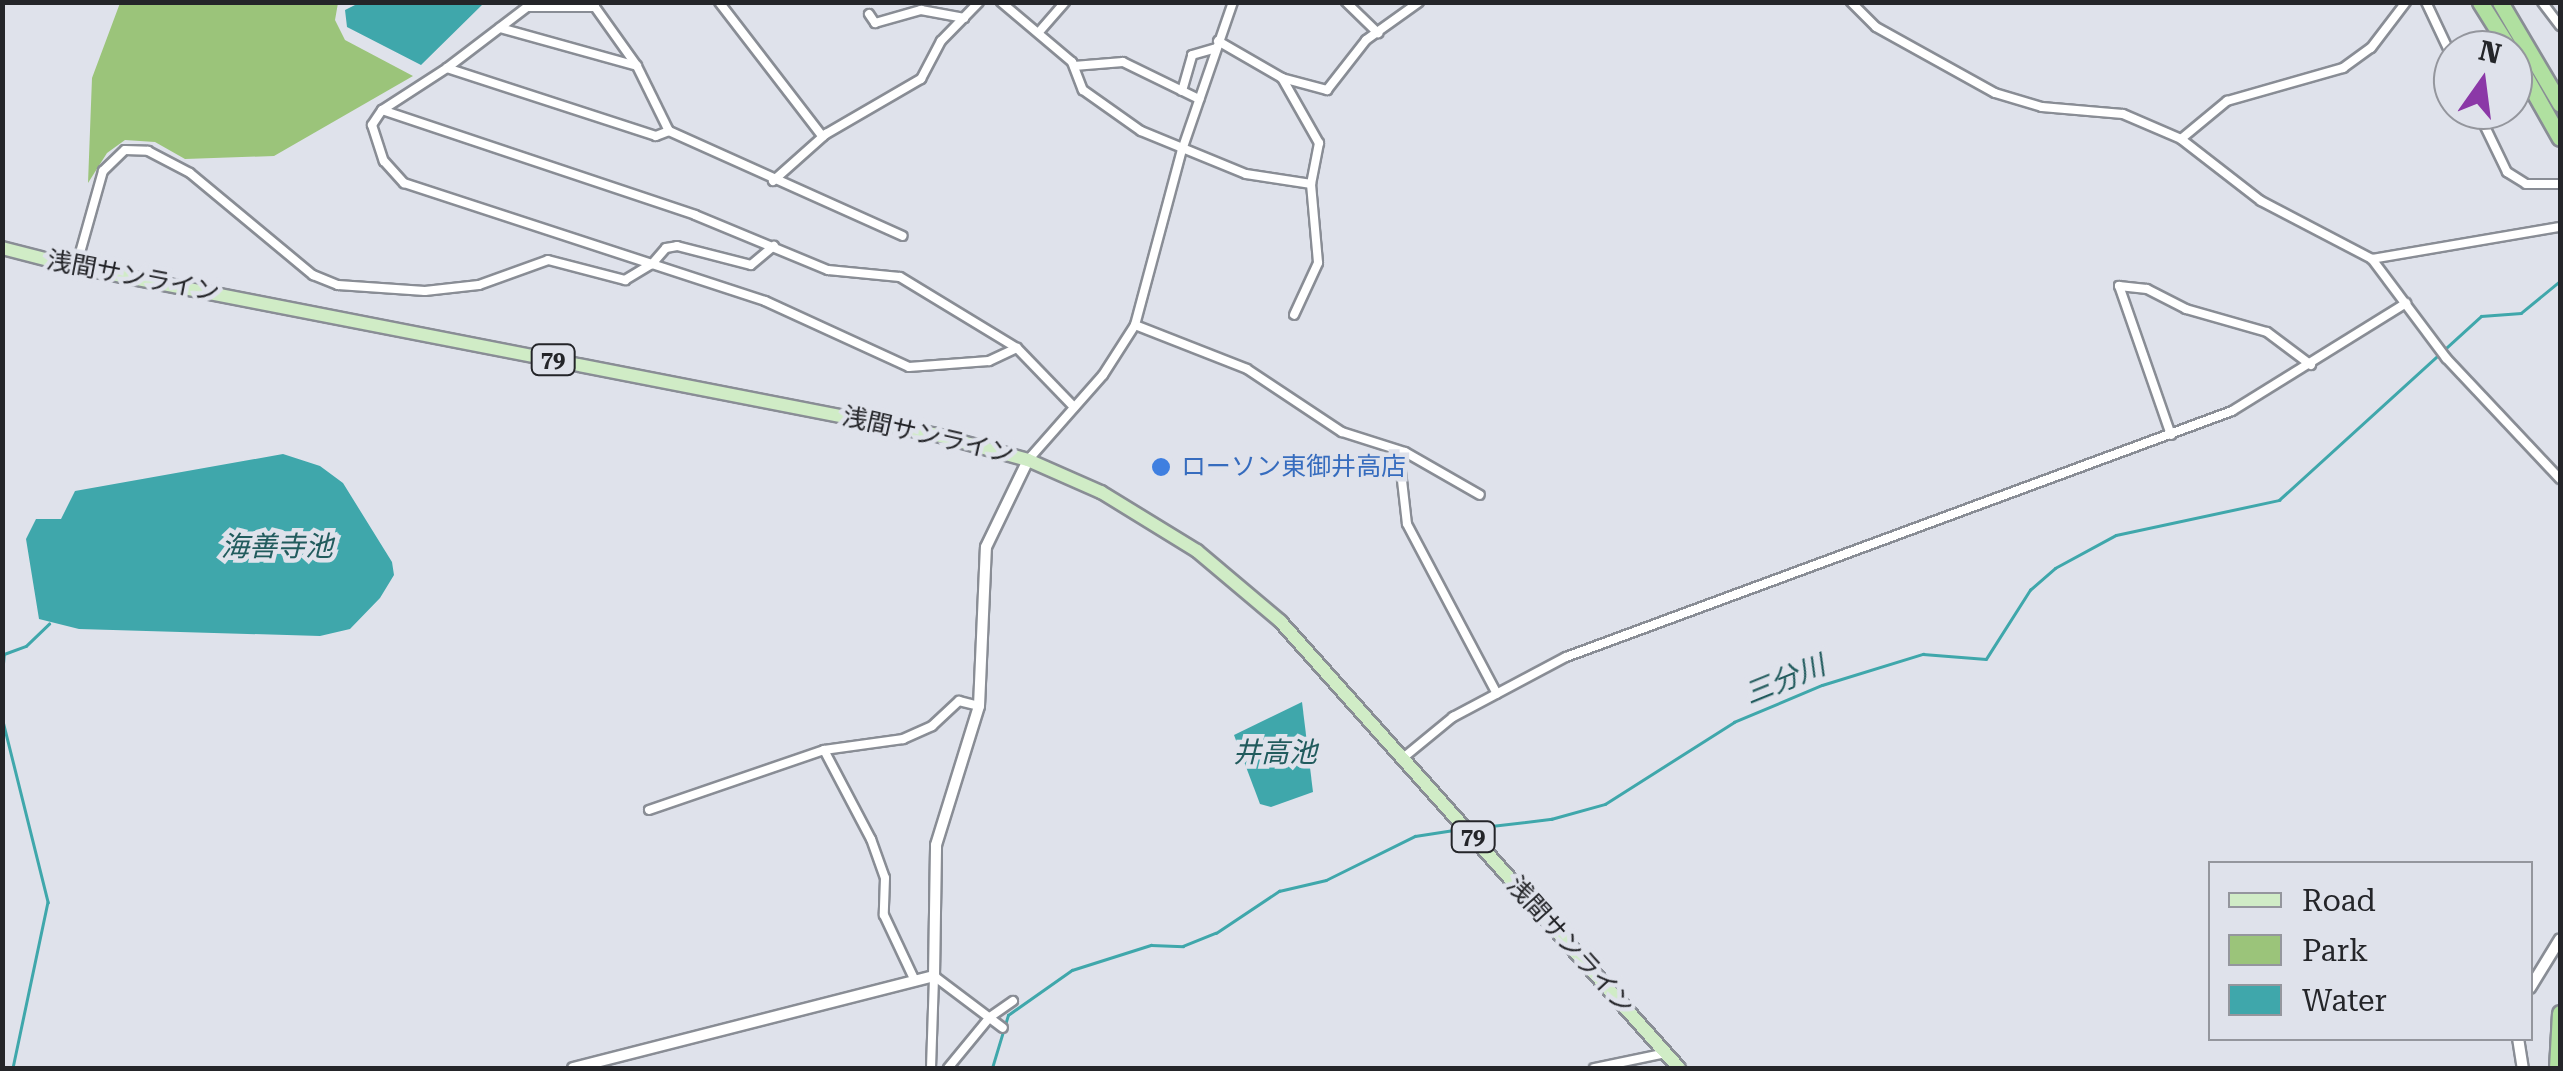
<!DOCTYPE html>
<meta charset="utf-8">
<style>
body{margin:0}
#map{position:relative;width:2563px;height:1071px;overflow:hidden;background:#dfe2eb;font-family:"Roboto Serif","Noto Sans JP",serif}
div>[style]{position:absolute}
[style*='--x']{left:calc(var(--x)*1px);top:calc(var(--y)*1px);width:calc(var(--w)*1px);rotate:calc(var(--a)*1deg)}
.green>*{inset:0;background:#9bc47a}
.water>*{inset:0;background:#3fa7ab}
.stream>*{height:2.5px;margin:-1.25px;padding:0 1.25px;transform-origin:1.25px;border-radius:1.25px;background:#3fa7ab}
.roads{filter:drop-shadow(2px 0 #898d95) drop-shadow(-2px 0 #898d95) drop-shadow(0 2px #898d95) drop-shadow(0 -2px #898d95)}
.minor>*{height:8px;margin:-4px;padding:0 4px;transform-origin:4px;border-radius:4px;background:#fff}
.tertiary>*{height:10px;margin:-5px;padding:0 5px;transform-origin:5px;border-radius:5px;background:#fff}
.primary>*{height:12px;margin:-6px;padding:0 6px;transform-origin:6px;border-radius:6px;background:#d0ecc6}
.motorway>*{height:15px;margin:-7.5px;padding:0 7.5px;transform-origin:7.5px;border-radius:7.5px;background:#b0e0a0}
.dots>*{width:28px;height:28px;translate:-50% -50%;box-sizing:border-box;border:5px solid #dfe2eb;border-radius:50%}
span{translate:-50% -50%;white-space:nowrap;text-align:center;line-height:1.15;-webkit-text-stroke:9px #dfe2eb;paint-order:stroke}
.shield-label span{padding:2px 8px;background:#dfe2eb;border:2px solid;border-radius:8px;-webkit-text-stroke-width:0}
.shield-label{font-size:22px;color:#242529;font-weight:700}
.street-label{font-size:25px;color:#242529}
.shop-label{font-size:25px;color:#366cbe}
.left{translate:0 -50%;text-align:left}
.water-label{font-size:28px;color:#215b5d;font-style:italic}
.frame{position:absolute;inset:0;border:5px solid #242529;pointer-events:none}
.legend{position:absolute;left:2208px;top:861px;width:325px;height:180px;box-sizing:border-box;background:#dfe2eb;border:2px solid #94969d;margin:0;padding:12px 18px;list-style:none;font-size:30px;color:#242529}
.legend li{display:flex;align-items:center;gap:20px;height:50px}
.legend b{width:50px;border:2px solid #94969d}
.north{position:absolute;left:2433px;top:30px;width:100px;height:100px;box-sizing:border-box;background:#dfe2eb;border:2px solid #94969d;border-radius:50%;rotate:14deg;font-size:28px;font-weight:700;line-height:40px;text-align:center;color:#242529}
.north::after{content:'';display:block;margin:auto;width:35px;height:45px;background:#8b38a7;clip-path:polygon(50% 0,100% 100%,50% 72%,0 100%)}
</style>
<div id="map">
<div class="green">
<i style="clip-path:polygon(120px 3px,338px 3px,335px 20px,345px 40px,413px 76px,274px 156px,185px 159px,155px 142px,125px 140px,107px 153px,88px 183px,92px 78px)"></i>
</div>
<div class="water">
<i style="clip-path:polygon(359px 3px,359px 2px,484px 3px,421px 65px,347px 27px,345px 10px)"></i>
<i style="clip-path:polygon(283px 454px,320px 466px,343px 483px,392px 562px,394px 575px,380px 598px,350px 629px,320px 636px,79px 629px,39px 619px,26px 539px,36px 519px,61px 519px,75px 491px)"></i>
<i style="clip-path:polygon(1302px 702px,1313px 792px,1271px 807px,1260px 804px,1234px 735px)"></i>
</div>
<div class="stream">
<i style="--x:2;--y:675;--w:21;--a:-85"></i>
<i style="--x:4;--y:654;--w:23;--a:-20"></i>
<i style="--x:26;--y:646;--w:32;--a:-44"></i>
<i style="--x:2;--y:717;--w:191;--a:76"></i>
<i style="--x:48;--y:902;--w:170;--a:101.9"></i>
<i style="--x:1474;--y:828;--w:78;--a:-6.7"></i>
<i style="--x:1551;--y:819;--w:56;--a:-15.5"></i>
<i style="--x:1605;--y:804;--w:153;--a:-32.4"></i>
<i style="--x:1734;--y:722;--w:95;--a:-22.8"></i>
<i style="--x:1822;--y:685;--w:106;--a:-17.1"></i>
<i style="--x:1923;--y:654;--w:63;--a:4.5"></i>
<i style="--x:1986;--y:659;--w:82;--a:-57.5"></i>
<i style="--x:2030;--y:590;--w:33;--a:-41"></i>
<i style="--x:2055;--y:568;--w:69;--a:-28.4"></i>
<i style="--x:2116;--y:535;--w:167;--a:-12.1"></i>
<i style="--x:2279;--y:500;--w:273;--a:-42.3"></i>
<i style="--x:2481;--y:316;--w:40;--a:-4.3"></i>
<i style="--x:2521;--y:313;--w:50;--a:-39.4"></i>
<i style="--x:992;--y:1068;--w:55;--a:-73.2"></i>
<i style="--x:1008;--y:1015;--w:78;--a:-35.1"></i>
<i style="--x:1072;--y:970;--w:83;--a:-17.6"></i>
<i style="--x:1151;--y:945;--w:32;--a:2"></i>
<i style="--x:1183;--y:946;--w:35;--a:-22"></i>
<i style="--x:1216;--y:933;--w:76;--a:-33.7"></i>
<i style="--x:1279;--y:891;--w:48;--a:-13.2"></i>
<i style="--x:1326;--y:880;--w:99;--a:-26.3"></i>
<i style="--x:1415;--y:836;--w:47;--a:-8.7"></i>
</div>
<div class="roads">
<div class="minor">
<i style="--x:719;--y:2;--w:170;--a:52.4"></i>
<i style="--x:1001;--y:2;--w:93;--a:40.2"></i>
<i style="--x:1072;--y:62;--w:30;--a:69"></i>
<i style="--x:1083;--y:90;--w:71;--a:35.3"></i>
<i style="--x:1141;--y:131;--w:113;--a:22.3"></i>
<i style="--x:1246;--y:174;--w:66;--a:8.7"></i>
<i style="--x:1346;--y:2;--w:45;--a:44.1"></i>
<i style="--x:1851;--y:2;--w:35;--a:45"></i>
<i style="--x:1876;--y:27;--w:136;--a:29"></i>
<i style="--x:1995;--y:93;--w:49;--a:16.6"></i>
<i style="--x:2042;--y:107;--w:81;--a:4.9"></i>
<i style="--x:2123;--y:114;--w:63;--a:23.3"></i>
<i style="--x:2181;--y:139;--w:101;--a:37.8"></i>
<i style="--x:2261;--y:201;--w:125;--a:27.6"></i>
<i style="--x:2372;--y:259;--w:124;--a:53.2"></i>
<i style="--x:2446;--y:358;--w:166;--a:46.7"></i>
<i style="--x:2426;--y:2;--w:63;--a:64.7"></i>
<i style="--x:2542;--y:2;--w:30;--a:53"></i>
<i style="--x:869;--y:14;--w:11;--a:56"></i>
<i style="--x:875;--y:23;--w:48;--a:-15.8"></i>
<i style="--x:921;--y:10;--w:44;--a:10.5"></i>
<i style="--x:500;--y:28;--w:142;--a:15.5"></i>
<i style="--x:1039;--y:32;--w:40;--a:-49"></i>
<i style="--x:1218;--y:41;--w:74;--a:30"></i>
<i style="--x:1282;--y:78;--w:47;--a:14.9"></i>
<i style="--x:1327;--y:90;--w:63;--a:-52"></i>
<i style="--x:1366;--y:40;--w:65;--a:-35.6"></i>
<i style="--x:1074;--y:66;--w:49;--a:-4.7"></i>
<i style="--x:1123;--y:62;--w:85;--a:26"></i>
<i style="--x:447;--y:68;--w:77;--a:147.1"></i>
<i style="--x:382;--y:110;--w:18;--a:124"></i>
<i style="--x:372;--y:125;--w:38;--a:72"></i>
<i style="--x:384;--y:161;--w:30;--a:48"></i>
<i style="--x:404;--y:183;--w:261;--a:18.1"></i>
<i style="--x:652;--y:264;--w:21;--a:-49"></i>
<i style="--x:666;--y:248;--w:11;--a:-10"></i>
<i style="--x:677;--y:246;--w:76;--a:14.4"></i>
<i style="--x:751;--y:265;--w:30;--a:-40"></i>
<i style="--x:1282;--y:78;--w:75;--a:60.4"></i>
<i style="--x:1319;--y:143;--w:42;--a:101"></i>
<i style="--x:1311;--y:184;--w:79;--a:84.9"></i>
<i style="--x:1318;--y:263;--w:57;--a:114.8"></i>
<i style="--x:1182;--y:91;--w:37;--a:-74"></i>
<i style="--x:1192;--y:55;--w:25;--a:-16"></i>
<i style="--x:382;--y:110;--w:330;--a:18.5"></i>
<i style="--x:695;--y:215;--w:144;--a:22.5"></i>
<i style="--x:828;--y:270;--w:72;--a:5.6"></i>
<i style="--x:900;--y:277;--w:137;--a:31.3"></i>
<i style="--x:1017;--y:348;--w:82;--a:46"></i>
<i style="--x:2477;--y:110;--w:69;--a:64.2"></i>
<i style="--x:2507;--y:172;--w:22;--a:32"></i>
<i style="--x:2526;--y:184;--w:33;--a:0"></i>
<i style="--x:669;--y:131;--w:14;--a:159"></i>
<i style="--x:656;--y:136;--w:220;--a:-162"></i>
<i style="--x:447;--y:68;--w:101;--a:-37.3"></i>
<i style="--x:527;--y:7;--w:68;--a:0"></i>
<i style="--x:595;--y:7;--w:72;--a:54.6"></i>
<i style="--x:637;--y:66;--w:72;--a:63.8"></i>
<i style="--x:669;--y:131;--w:256;--a:24.2"></i>
<i style="--x:2181;--y:139;--w:60;--a:-39.6"></i>
<i style="--x:2227;--y:101;--w:121;--a:-15.9"></i>
<i style="--x:2343;--y:68;--w:34;--a:-36"></i>
<i style="--x:2371;--y:48;--w:58;--a:-52.7"></i>
<i style="--x:773;--y:181;--w:71;--a:-41.6"></i>
<i style="--x:826;--y:134;--w:110;--a:-30.1"></i>
<i style="--x:921;--y:79;--w:43;--a:-62.2"></i>
<i style="--x:941;--y:41;--w:54;--a:-45.7"></i>
<i style="--x:2372;--y:259;--w:191;--a:-9.7"></i>
<i style="--x:76;--y:267;--w:100;--a:-74.3"></i>
<i style="--x:103;--y:171;--w:30;--a:-44"></i>
<i style="--x:125;--y:150;--w:23;--a:2"></i>
<i style="--x:148;--y:151;--w:47;--a:27.6"></i>
<i style="--x:190;--y:173;--w:160;--a:39.7"></i>
<i style="--x:313;--y:275;--w:27;--a:22"></i>
<i style="--x:338;--y:285;--w:87;--a:3.9"></i>
<i style="--x:425;--y:291;--w:54;--a:-6.3"></i>
<i style="--x:479;--y:285;--w:73;--a:-19.9"></i>
<i style="--x:548;--y:260;--w:80;--a:14.6"></i>
<i style="--x:625;--y:280;--w:31;--a:-31"></i>
<i style="--x:652;--y:264;--w:119;--a:18.1"></i>
<i style="--x:765;--y:301;--w:158;--a:24.6"></i>
<i style="--x:909;--y:367;--w:80;--a:-4.3"></i>
<i style="--x:989;--y:361;--w:31;--a:-25"></i>
<i style="--x:1135;--y:325;--w:120;--a:21.4"></i>
<i style="--x:1247;--y:369;--w:114;--a:33.6"></i>
<i style="--x:1342;--y:432;--w:66;--a:17.6"></i>
<i style="--x:1405;--y:452;--w:86;--a:29.8"></i>
<i style="--x:2171;--y:435;--w:158;--a:-109.2"></i>
<i style="--x:2119;--y:286;--w:28;--a:6"></i>
<i style="--x:2147;--y:289;--w:44;--a:27.1"></i>
<i style="--x:2186;--y:309;--w:84;--a:15.9"></i>
<i style="--x:2267;--y:332;--w:55;--a:36.9"></i>
<i style="--x:1399;--y:454;--w:70;--a:83.5"></i>
<i style="--x:1407;--y:524;--w:192;--a:62.1"></i>
<i style="--x:1028;--y:460;--w:113;--a:-48.6"></i>
<i style="--x:1103;--y:375;--w:59;--a:-57.4"></i>
<i style="--x:1135;--y:325;--w:181;--a:-75"></i>
<i style="--x:1182;--y:150;--w:157;--a:-71"></i>
<i style="--x:824;--y:750;--w:101;--a:62.2"></i>
<i style="--x:871;--y:839;--w:41;--a:70.3"></i>
<i style="--x:885;--y:878;--w:37;--a:92"></i>
<i style="--x:884;--y:915;--w:73;--a:64.8"></i>
<i style="--x:1403;--y:758;--w:65;--a:-39.4"></i>
<i style="--x:1453;--y:717;--w:128;--a:-28"></i>
<i style="--x:1566;--y:657;--w:710;--a:-20.27"></i>
<i style="--x:2232;--y:411;--w:205;--a:-31.8"></i>
<i style="--x:649;--y:810;--w:185;--a:-18.9"></i>
<i style="--x:824;--y:750;--w:80;--a:-7.9"></i>
<i style="--x:903;--y:739;--w:32;--a:-24"></i>
<i style="--x:932;--y:726;--w:37;--a:-43"></i>
<i style="--x:959;--y:701;--w:21;--a:14"></i>
<i style="--x:934;--y:976;--w:86;--a:37"></i>
<i style="--x:931;--y:1068;--w:92;--a:-88.1"></i>
<i style="--x:948;--y:1068;--w:66;--a:-50.5"></i>
<i style="--x:990;--y:1017;--w:28;--a:-35"></i>
<i style="--x:1594;--y:1068;--w:74;--a:-11.8"></i>
</div>
<div class="tertiary">
<i style="--x:2530;--y:988;--w:57;--a:-58.5"></i>
<i style="--x:2518;--y:1038;--w:30;--a:81"></i>
<i style="--x:573;--y:1068;--w:373;--a:-14.3"></i>
<i style="--x:934;--y:976;--w:131;--a:-89.1"></i>
<i style="--x:936;--y:845;--w:145;--a:-72.8"></i>
<i style="--x:979;--y:706;--w:159;--a:-87.5"></i>
<i style="--x:986;--y:547;--w:97;--a:-64.2"></i>
</div>
<div class="primary">
<i style="--x:2;--y:248;--w:76;--a:14.4"></i>
<i style="--x:76;--y:267;--w:873;--a:11.03"></i>
<i style="--x:933;--y:434;--w:98;--a:15.3"></i>
<i style="--x:1028;--y:460;--w:80;--a:23.7"></i>
<i style="--x:1101;--y:492;--w:113;--a:31.6"></i>
<i style="--x:1197;--y:551;--w:109;--a:40.1"></i>
<i style="--x:1280;--y:621;--w:599;--a:48.25"></i>
</div>
<div class="motorway">
<i style="--x:2480;--y:2;--w:57;--a:58"></i>
<i style="--x:2500;--y:2;--w:118;--a:59.5"></i>
<i style="--x:2513;--y:55;--w:95;--a:60.5"></i>
<i style="--x:2557;--y:1068;--w:55;--a:-86.9"></i>
</div>
</div>
<div class="dots">
<i style="left:1161px;top:467px;background:#3f7fe0"></i>
</div>
<div class="shield-label">
<span style="left:553px;top:360px">79</span>
<span style="left:1473px;top:837px">79</span>
</div>
<div class="street-label">
<span style="left:133px;top:277px;rotate:11deg">浅間サンライン</span>
<span style="left:928px;top:436px;rotate:13deg">浅間サンライン</span>
<span style="left:1570px;top:946px;rotate:48deg">浅間サンライン</span>
</div>
<div class="shop-label">
<span class="left" style="left:1181px;top:467px">ローソン東御井高店</span>
</div>
<div class="water-label">
<span style="left:277px;top:547px">海善寺池</span>
<span style="left:1785px;top:680px;rotate:-22deg">三分川</span>
<span style="left:1275px;top:753px">井高池</span>
</div>
<div class="frame"></div>
<ul class="legend">
<li><b style="height:12px;background:#d0ecc6"></b>Road</li>
<li><b style="height:28px;background:#9bc47a"></b>Park</li>
<li><b style="height:28px;background:#3fa7ab"></b>Water</li>
</ul>
<div class="north">N</div>
</div>
